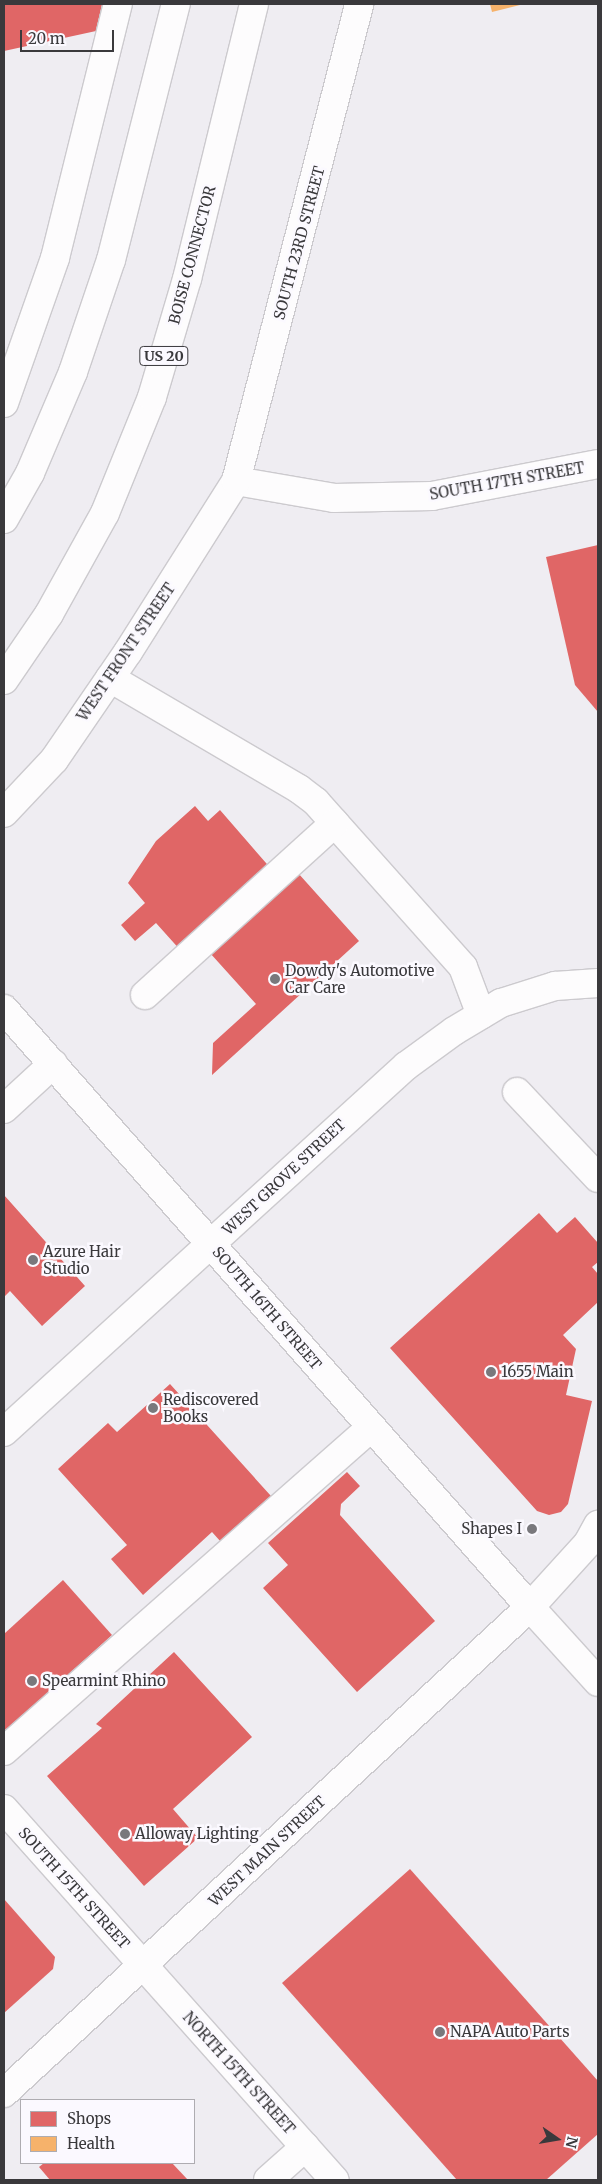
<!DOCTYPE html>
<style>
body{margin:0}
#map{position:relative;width:602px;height:2184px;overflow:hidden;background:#efedf2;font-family:Merriweather,serif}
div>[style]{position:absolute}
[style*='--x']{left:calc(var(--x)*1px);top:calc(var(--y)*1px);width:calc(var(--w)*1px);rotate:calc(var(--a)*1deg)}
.shops>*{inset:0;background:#e06666}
.health>*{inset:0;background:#f6b26b}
.roads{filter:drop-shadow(1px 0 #cccace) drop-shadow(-1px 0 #cccace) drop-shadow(0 1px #cccace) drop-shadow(0 -1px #cccace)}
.minor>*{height:28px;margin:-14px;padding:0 14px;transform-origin:14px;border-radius:14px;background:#fdfcfd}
.major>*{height:28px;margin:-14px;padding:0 14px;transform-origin:14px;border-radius:14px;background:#fdfcfd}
.highway>*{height:28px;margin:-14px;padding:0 14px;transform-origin:14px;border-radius:14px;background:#fdfcfd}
.dots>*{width:14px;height:14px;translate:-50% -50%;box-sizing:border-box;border:2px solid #fbf9ff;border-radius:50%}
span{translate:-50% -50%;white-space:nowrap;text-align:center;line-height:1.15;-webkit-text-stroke:5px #fbf9ff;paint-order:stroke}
.shield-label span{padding:1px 4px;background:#fbf9ff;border:1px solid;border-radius:4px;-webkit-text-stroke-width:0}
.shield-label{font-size:14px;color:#3a393c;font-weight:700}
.street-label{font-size:15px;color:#3a393c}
.poi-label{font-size:15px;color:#3a393c}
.left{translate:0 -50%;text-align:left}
.right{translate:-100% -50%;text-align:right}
.frame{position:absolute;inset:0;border:5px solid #3a393c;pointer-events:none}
.legend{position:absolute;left:20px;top:2099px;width:175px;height:65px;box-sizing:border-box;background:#fbf9ff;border:1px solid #aeacb1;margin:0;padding:6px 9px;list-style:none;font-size:15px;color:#3a393c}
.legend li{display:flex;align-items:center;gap:10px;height:25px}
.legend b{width:25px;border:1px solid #aeacb1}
.north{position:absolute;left:532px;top:2114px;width:50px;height:50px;-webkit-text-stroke:4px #fbf9ff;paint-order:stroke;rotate:103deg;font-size:14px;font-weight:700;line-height:20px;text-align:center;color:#3a393c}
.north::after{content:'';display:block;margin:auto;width:18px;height:22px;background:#3a393c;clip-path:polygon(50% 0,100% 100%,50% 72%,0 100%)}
.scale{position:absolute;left:20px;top:30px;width:94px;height:22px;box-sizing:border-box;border:2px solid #3a393c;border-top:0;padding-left:6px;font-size:15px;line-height:18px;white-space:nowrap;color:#3a393c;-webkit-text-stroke:4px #fbf9ff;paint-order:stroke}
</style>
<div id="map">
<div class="shops">
<i style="clip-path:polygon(4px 4px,102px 4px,96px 31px,4px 51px)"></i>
<i style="clip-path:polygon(598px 545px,598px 712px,575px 685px,546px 557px)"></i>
<i style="clip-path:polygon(195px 806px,208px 821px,220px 810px,273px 871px,182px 952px,156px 923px,135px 941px,121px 925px,145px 903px,128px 883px,156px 841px)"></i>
<i style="clip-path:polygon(298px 873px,359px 941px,212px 1075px,213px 1043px,256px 1004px,210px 953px)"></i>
<i style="clip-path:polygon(4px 1195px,85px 1286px,42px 1326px,10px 1291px,4px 1297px)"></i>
<i style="clip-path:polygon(539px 1213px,557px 1233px,575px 1217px,598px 1243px,598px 1262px,592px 1267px,598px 1274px,598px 1302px,563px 1335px,576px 1349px,566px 1395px,592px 1401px,568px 1504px,561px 1512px,549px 1515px,537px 1511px,390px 1348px)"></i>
<i style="clip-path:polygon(170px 1384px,271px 1496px,221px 1542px,212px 1532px,143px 1595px,111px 1559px,127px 1545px,58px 1469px,108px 1423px,117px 1432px)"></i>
<i style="clip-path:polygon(347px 1472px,360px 1486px,341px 1504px,340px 1515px,435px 1621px,357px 1692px,263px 1588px,288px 1565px,268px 1543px)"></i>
<i style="clip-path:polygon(63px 1580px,112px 1635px,6px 1731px,4px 1728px,4px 1634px)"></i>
<i style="clip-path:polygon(174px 1652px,252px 1737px,173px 1809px,198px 1838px,144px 1886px,47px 1776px,102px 1728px,96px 1724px)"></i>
<i style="clip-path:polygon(410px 1869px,598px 2081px,598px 2134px,546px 2180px,457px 2180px,282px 1983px)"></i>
<i style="clip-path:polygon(4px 1899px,55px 1957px,53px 1969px,4px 2013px)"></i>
<i style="clip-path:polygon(44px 2163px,172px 2163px,188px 2180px,50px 2180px,39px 2167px)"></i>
</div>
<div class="health">
<i style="clip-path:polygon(490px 4px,524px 4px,492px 12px)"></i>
</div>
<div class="roads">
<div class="minor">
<i style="--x:4;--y:403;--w:154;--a:-70.6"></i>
<i style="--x:55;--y:258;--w:262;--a:-76.1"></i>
<i style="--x:236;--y:481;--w:99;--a:9.8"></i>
<i style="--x:334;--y:498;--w:98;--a:-1.2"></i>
<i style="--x:432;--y:496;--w:169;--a:-10.9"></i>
<i style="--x:110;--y:678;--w:219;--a:30.4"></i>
<i style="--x:299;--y:789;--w:21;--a:37"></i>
<i style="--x:316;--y:802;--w:221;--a:48.3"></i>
<i style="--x:463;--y:967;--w:51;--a:69.4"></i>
<i style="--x:4;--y:813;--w:73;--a:-46.7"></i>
<i style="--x:54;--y:760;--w:131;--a:-55.6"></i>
<i style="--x:128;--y:652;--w:202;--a:-57.7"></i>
<i style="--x:236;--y:481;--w:493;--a:-75.5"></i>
<i style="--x:145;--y:995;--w:256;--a:-42.2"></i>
<i style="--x:517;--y:1092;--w:118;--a:46.7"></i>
<i style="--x:4;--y:1109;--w:67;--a:-42.6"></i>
<i style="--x:4;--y:1432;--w:544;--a:-42.32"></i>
<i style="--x:406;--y:1066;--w:59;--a:-36.1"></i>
<i style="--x:454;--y:1031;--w:55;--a:-30.8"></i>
<i style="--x:501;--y:1003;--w:57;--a:-17.5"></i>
<i style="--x:555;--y:986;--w:43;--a:-4"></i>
<i style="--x:4;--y:1751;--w:490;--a:-41.4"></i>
<i style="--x:268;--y:2180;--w:50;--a:-41.7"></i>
</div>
<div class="major">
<i style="--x:4;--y:1009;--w:796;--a:48.67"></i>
<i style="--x:530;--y:1607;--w:101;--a:47.8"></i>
<i style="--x:4;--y:1809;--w:497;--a:48.3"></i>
<i style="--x:4;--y:2093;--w:716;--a:-42.74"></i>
<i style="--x:530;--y:1607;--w:86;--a:-47.8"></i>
<i style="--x:588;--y:1543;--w:21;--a:-61"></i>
</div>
<div class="highway">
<i style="--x:4;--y:519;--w:53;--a:-60.5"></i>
<i style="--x:30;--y:473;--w:110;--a:-66.9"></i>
<i style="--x:73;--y:372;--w:118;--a:-71.3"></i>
<i style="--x:111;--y:260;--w:264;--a:-75.8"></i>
<i style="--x:4;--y:680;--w:80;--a:-55.7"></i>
<i style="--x:49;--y:614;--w:115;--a:-61"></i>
<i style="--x:105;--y:513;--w:125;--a:-67.9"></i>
<i style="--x:152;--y:397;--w:123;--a:-73.5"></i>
<i style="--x:187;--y:279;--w:283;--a:-76.3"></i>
</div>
</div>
<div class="dots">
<i style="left:275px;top:979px;background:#79787c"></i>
<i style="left:33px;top:1260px;background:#79787c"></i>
<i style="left:491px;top:1372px;background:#79787c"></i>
<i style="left:153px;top:1408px;background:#79787c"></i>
<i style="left:532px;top:1529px;background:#79787c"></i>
<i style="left:32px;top:1681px;background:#79787c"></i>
<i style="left:125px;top:1834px;background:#79787c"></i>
<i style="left:440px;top:2032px;background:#79787c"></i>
</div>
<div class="shield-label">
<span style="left:164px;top:356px">US 20</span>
</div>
<div class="street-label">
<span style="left:299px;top:243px;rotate:-75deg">SOUTH 23RD STREET</span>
<span style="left:192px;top:255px;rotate:-75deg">BOISE CONNECTOR</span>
<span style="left:507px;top:481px;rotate:-10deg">SOUTH 17TH STREET</span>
<span style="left:126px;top:652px;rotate:-56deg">WEST FRONT STREET</span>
<span style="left:284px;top:1177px;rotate:-43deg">WEST GROVE STREET</span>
<span style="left:267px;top:1308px;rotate:49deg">SOUTH 16TH STREET</span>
<span style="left:267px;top:1851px;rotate:-43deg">WEST MAIN STREET</span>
<span style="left:74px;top:1888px;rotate:48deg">SOUTH 15TH STREET</span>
<span style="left:239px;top:2073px;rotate:48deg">NORTH 15TH STREET</span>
</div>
<div class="poi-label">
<span class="left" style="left:285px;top:979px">Dowdy's Automotive<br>Car Care</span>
<span class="left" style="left:43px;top:1260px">Azure Hair<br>Studio</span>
<span class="left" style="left:501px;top:1372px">1655 Main</span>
<span class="left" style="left:163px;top:1408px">Rediscovered<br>Books</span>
<span class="right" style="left:522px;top:1529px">Shapes I</span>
<span class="left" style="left:42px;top:1681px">Spearmint Rhino</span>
<span class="left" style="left:135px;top:1834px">Alloway Lighting</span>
<span class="left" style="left:450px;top:2032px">NAPA Auto Parts</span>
</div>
<div class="frame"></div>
<ul class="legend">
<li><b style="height:14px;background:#e06666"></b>Shops</li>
<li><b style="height:14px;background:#f6b26b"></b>Health</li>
</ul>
<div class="north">N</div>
<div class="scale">20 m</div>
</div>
